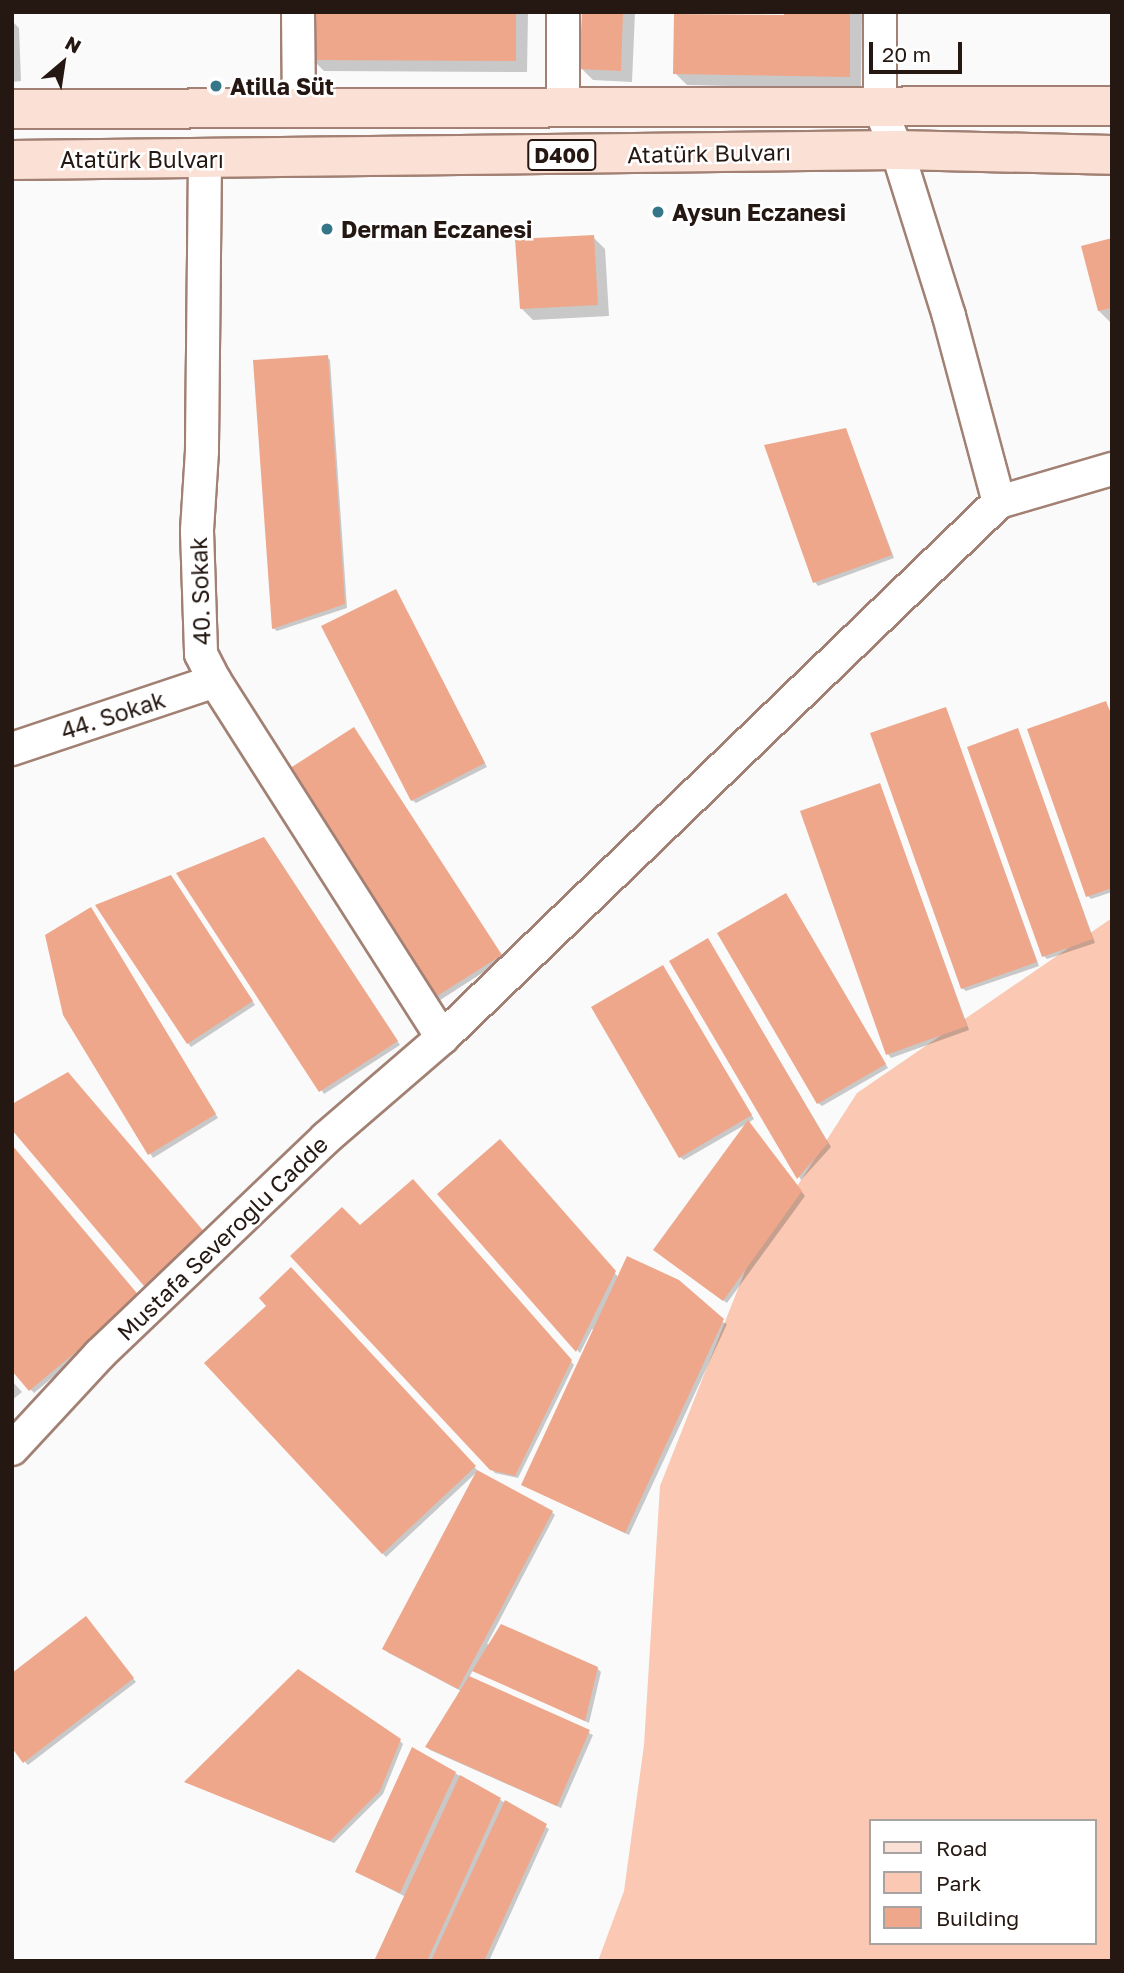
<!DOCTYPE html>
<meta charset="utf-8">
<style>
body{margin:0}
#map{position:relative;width:1124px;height:1973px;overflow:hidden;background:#fafafa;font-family:"Golos Text",sans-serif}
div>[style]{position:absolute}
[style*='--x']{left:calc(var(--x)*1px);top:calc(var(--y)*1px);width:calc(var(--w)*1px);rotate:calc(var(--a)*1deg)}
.green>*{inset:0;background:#fac8b3}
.shadow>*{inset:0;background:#0003}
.building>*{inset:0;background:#eea78a}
.roads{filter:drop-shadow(2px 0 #a28174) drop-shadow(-2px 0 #a28174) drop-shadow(0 2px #a28174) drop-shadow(0 -2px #a28174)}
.minor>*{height:32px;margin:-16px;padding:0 16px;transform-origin:16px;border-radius:16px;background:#fff}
.major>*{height:38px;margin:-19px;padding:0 19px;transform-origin:19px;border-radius:19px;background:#fbe0d5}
.dots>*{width:19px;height:19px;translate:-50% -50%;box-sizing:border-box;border:4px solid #fff;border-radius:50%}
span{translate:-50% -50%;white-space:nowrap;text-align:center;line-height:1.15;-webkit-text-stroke:5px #fff;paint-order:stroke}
.shield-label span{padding:2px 5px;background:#fff;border:2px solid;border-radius:5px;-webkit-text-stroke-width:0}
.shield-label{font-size:21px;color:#251813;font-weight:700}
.poi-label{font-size:23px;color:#251813;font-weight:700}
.left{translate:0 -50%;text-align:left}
.street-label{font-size:23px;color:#251813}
.frame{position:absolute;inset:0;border:14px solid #251813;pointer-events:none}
.legend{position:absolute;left:869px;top:1819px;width:228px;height:126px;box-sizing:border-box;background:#fff;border:2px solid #a8a3a1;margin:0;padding:9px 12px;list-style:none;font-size:21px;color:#251813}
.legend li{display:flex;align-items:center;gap:14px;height:35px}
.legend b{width:35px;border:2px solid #a8a3a1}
.north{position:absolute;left:28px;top:28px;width:70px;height:70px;-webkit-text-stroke:5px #fff;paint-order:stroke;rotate:29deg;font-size:19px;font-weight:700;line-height:28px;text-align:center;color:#251813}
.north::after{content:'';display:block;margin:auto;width:24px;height:32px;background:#251813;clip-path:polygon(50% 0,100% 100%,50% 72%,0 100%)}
.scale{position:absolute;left:869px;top:42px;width:93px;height:32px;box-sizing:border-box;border:4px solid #251813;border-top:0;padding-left:9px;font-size:21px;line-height:24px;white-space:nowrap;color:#251813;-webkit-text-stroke:5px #fff;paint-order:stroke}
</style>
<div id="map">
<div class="green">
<i style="clip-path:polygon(evenodd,1112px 918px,1112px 1961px,598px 1961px,624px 1891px,644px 1745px,660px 1486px,749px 1261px,857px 1093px,1112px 918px,870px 1821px,1094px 1821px,1094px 1943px,870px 1943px,870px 1821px)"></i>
</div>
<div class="shadow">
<i style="clip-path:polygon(312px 12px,528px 12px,527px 72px,324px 71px,312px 59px)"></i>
<i style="clip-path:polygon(583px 12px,635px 12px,632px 82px,593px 80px,581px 68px)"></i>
<i style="clip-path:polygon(785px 12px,859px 12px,862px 15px,861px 89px,687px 85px,675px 73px,785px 17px)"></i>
<i style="clip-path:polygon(12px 21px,19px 28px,21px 81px,12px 82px)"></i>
<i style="clip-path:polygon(593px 237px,605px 249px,609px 316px,533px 320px,521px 308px)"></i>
<i style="clip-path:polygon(1112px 240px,1112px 322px,1111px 323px,1099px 311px)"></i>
<i style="clip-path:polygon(327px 357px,330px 360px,347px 608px,277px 631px,273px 628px)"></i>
<i style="clip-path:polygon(846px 430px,894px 558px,818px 586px,815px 582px)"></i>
<i style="clip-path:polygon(395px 591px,487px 767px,416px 803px,412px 800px)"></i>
<i style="clip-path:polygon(1106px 704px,1112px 714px,1112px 892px,1091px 899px,1088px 896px)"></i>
<i style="clip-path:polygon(946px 709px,1039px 966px,966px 991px,962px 988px)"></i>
<i style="clip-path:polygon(1018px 730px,1095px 943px,1047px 959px,1044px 956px)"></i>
<i style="clip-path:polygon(357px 733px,504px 959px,434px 1004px)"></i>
<i style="clip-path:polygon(880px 785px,969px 1030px,891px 1058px,888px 1054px)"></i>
<i style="clip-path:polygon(267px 842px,400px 1045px,324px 1094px,178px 874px)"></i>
<i style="clip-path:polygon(174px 880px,255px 1005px,191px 1047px,188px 1043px)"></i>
<i style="clip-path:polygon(789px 899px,888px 1068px,822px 1106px,818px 1103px)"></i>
<i style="clip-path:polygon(94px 913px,218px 1118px,153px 1158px,65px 1015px)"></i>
<i style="clip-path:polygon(708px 940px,831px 1147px,801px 1180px,672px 961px)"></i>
<i style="clip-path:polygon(663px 967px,754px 1119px,748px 1123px,805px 1196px,727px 1303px,658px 1253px,748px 1123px,684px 1160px,680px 1157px)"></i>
<i style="clip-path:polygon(68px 1074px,208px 1238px,148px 1288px,145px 1285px)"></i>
<i style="clip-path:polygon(500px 1141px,619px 1278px,727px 1324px,629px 1535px,524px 1485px,595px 1330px,592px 1329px,580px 1353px,440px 1194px)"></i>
<i style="clip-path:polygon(413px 1181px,574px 1365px,518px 1478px,495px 1473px,292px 1256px,360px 1228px)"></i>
<i style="clip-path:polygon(291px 1270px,478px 1471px,386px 1557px,206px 1364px,268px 1306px)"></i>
<i style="clip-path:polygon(143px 1302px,34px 1393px,12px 1369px)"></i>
<i style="clip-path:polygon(12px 1381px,22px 1392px,12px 1400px)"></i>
<i style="clip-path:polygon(552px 1512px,555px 1515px,487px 1644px,597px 1668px,601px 1672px,589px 1723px,473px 1670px,469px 1678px,593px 1735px,561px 1808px,430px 1750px,427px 1747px,461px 1691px,387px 1652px)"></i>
<i style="clip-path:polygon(89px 1622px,136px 1682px,28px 1765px,25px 1762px)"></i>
<i style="clip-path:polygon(400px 1741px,403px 1744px,383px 1794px,334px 1843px,187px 1782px)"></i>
<i style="clip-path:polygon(455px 1773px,549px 1829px,489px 1961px,376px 1961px,406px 1897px,357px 1872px)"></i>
</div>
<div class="building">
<i style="clip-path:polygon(311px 12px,516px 12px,516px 61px,310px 60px)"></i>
<i style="clip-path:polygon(582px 12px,623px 12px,621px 71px,579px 69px)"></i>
<i style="clip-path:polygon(784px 12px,850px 12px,850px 77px,673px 74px,674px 14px,784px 15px)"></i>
<i style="clip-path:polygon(594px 235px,598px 305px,520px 309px,515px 239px)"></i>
<i style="clip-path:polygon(1112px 238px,1112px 308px,1098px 311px,1081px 246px)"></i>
<i style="clip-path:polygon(328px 355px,345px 604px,272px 629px,253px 360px)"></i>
<i style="clip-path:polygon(846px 428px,892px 555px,813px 583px,764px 445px)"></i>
<i style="clip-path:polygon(396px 589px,485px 763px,411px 801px,321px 626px)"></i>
<i style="clip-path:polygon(1106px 701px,1112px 717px,1112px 888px,1086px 897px,1027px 729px)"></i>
<i style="clip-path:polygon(946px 707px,1037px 962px,961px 989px,870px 733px)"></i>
<i style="clip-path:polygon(354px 727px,502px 955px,429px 1001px,281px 774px)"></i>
<i style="clip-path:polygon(1018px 728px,1093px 939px,1042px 957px,967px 747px)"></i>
<i style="clip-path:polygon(880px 783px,967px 1026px,886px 1055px,800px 811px)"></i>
<i style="clip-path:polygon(264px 837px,398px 1041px,319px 1092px,176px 873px)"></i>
<i style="clip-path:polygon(171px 875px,253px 1001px,187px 1044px,95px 905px)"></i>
<i style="clip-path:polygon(786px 893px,886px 1064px,817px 1104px,717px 933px)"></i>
<i style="clip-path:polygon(91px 907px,216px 1114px,148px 1155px,63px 1015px,45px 935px)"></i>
<i style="clip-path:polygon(708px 938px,828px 1143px,797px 1179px,669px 961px)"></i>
<i style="clip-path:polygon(663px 965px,752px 1115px,679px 1158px,591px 1007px)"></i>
<i style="clip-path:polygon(68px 1072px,206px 1234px,144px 1286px,12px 1130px,12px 1104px)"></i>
<i style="clip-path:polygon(748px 1120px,802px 1191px,723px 1301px,653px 1250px)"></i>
<i style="clip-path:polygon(500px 1139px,616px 1271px,576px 1352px,437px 1194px)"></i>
<i style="clip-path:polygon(12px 1145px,141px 1298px,29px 1391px,12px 1371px)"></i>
<i style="clip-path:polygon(413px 1179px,572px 1360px,515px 1476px,490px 1470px,290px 1256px,342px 1207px,360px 1225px)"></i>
<i style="clip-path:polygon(627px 1256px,679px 1280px,724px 1319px,625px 1533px,521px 1485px)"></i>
<i style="clip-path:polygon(291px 1267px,476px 1466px,382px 1554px,204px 1363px,266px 1306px,259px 1298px)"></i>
<i style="clip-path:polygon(477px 1470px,553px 1511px,458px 1689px,382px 1649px)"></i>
<i style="clip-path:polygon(86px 1616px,134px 1678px,23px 1763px,12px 1748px,12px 1673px)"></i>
<i style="clip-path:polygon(501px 1624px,598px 1667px,585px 1721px,472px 1671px)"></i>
<i style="clip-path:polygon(298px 1669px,401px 1739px,380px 1791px,330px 1841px,184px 1782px)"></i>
<i style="clip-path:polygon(469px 1676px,590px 1730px,557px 1806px,425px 1747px)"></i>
<i style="clip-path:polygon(412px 1747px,456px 1772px,400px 1893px,355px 1872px)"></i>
<i style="clip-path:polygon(460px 1775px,501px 1798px,427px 1961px,374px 1961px)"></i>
<i style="clip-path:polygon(505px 1800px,547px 1824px,484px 1961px,431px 1961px)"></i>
</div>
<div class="roads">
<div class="minor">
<i style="--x:298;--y:12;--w:95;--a:89.4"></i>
<i style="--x:880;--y:12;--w:97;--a:90"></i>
<i style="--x:880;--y:109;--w:44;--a:67.5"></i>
<i style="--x:897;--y:150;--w:174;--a:72.6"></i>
<i style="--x:949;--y:316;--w:193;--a:75"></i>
<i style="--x:563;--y:108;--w:96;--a:-90"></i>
<i style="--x:205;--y:159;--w:292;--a:90.6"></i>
<i style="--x:202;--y:451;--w:80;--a:93.6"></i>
<i style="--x:197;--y:531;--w:123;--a:88.1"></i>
<i style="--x:201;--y:654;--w:30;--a:63"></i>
<i style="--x:215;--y:681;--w:423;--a:57.5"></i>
<i style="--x:12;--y:749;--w:214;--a:-18.5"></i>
<i style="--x:12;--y:1449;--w:129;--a:-47.2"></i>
<i style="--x:100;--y:1354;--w:313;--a:-43.7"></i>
<i style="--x:326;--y:1138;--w:153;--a:-40.8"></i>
<i style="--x:442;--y:1038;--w:773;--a:-43.9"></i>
<i style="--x:999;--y:502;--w:118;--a:-16.3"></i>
</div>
<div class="major">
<i style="--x:12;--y:109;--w:1100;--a:-0.16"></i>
<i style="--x:12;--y:160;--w:885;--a:-0.65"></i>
<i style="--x:897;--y:150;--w:215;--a:1.3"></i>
</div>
</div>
<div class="dots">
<i style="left:216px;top:86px;background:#357789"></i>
<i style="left:658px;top:212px;background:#357789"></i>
<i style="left:327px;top:229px;background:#357789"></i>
</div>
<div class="shield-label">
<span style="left:562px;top:155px">D400</span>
</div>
<div class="poi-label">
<span class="left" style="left:230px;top:86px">Atilla Süt</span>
<span class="left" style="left:672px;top:212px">Aysun Eczanesi</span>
<span class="left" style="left:341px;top:229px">Derman Eczanesi</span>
</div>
<div class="street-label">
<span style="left:709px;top:153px;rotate:-1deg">Atatürk Bulvarı</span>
<span style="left:142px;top:159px">Atatürk Bulvarı</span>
<span style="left:200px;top:591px;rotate:-92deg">40. Sokak</span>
<span style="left:113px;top:715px;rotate:-18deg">44. Sokak</span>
<span style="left:222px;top:1238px;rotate:-44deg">Mustafa Severoğlu Cadde</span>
</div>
<div class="frame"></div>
<ul class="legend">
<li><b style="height:9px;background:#fbe0d5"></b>Road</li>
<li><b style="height:19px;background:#fac8b3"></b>Park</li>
<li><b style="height:19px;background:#eea78a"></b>Building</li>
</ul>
<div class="north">N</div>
<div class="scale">20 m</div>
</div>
